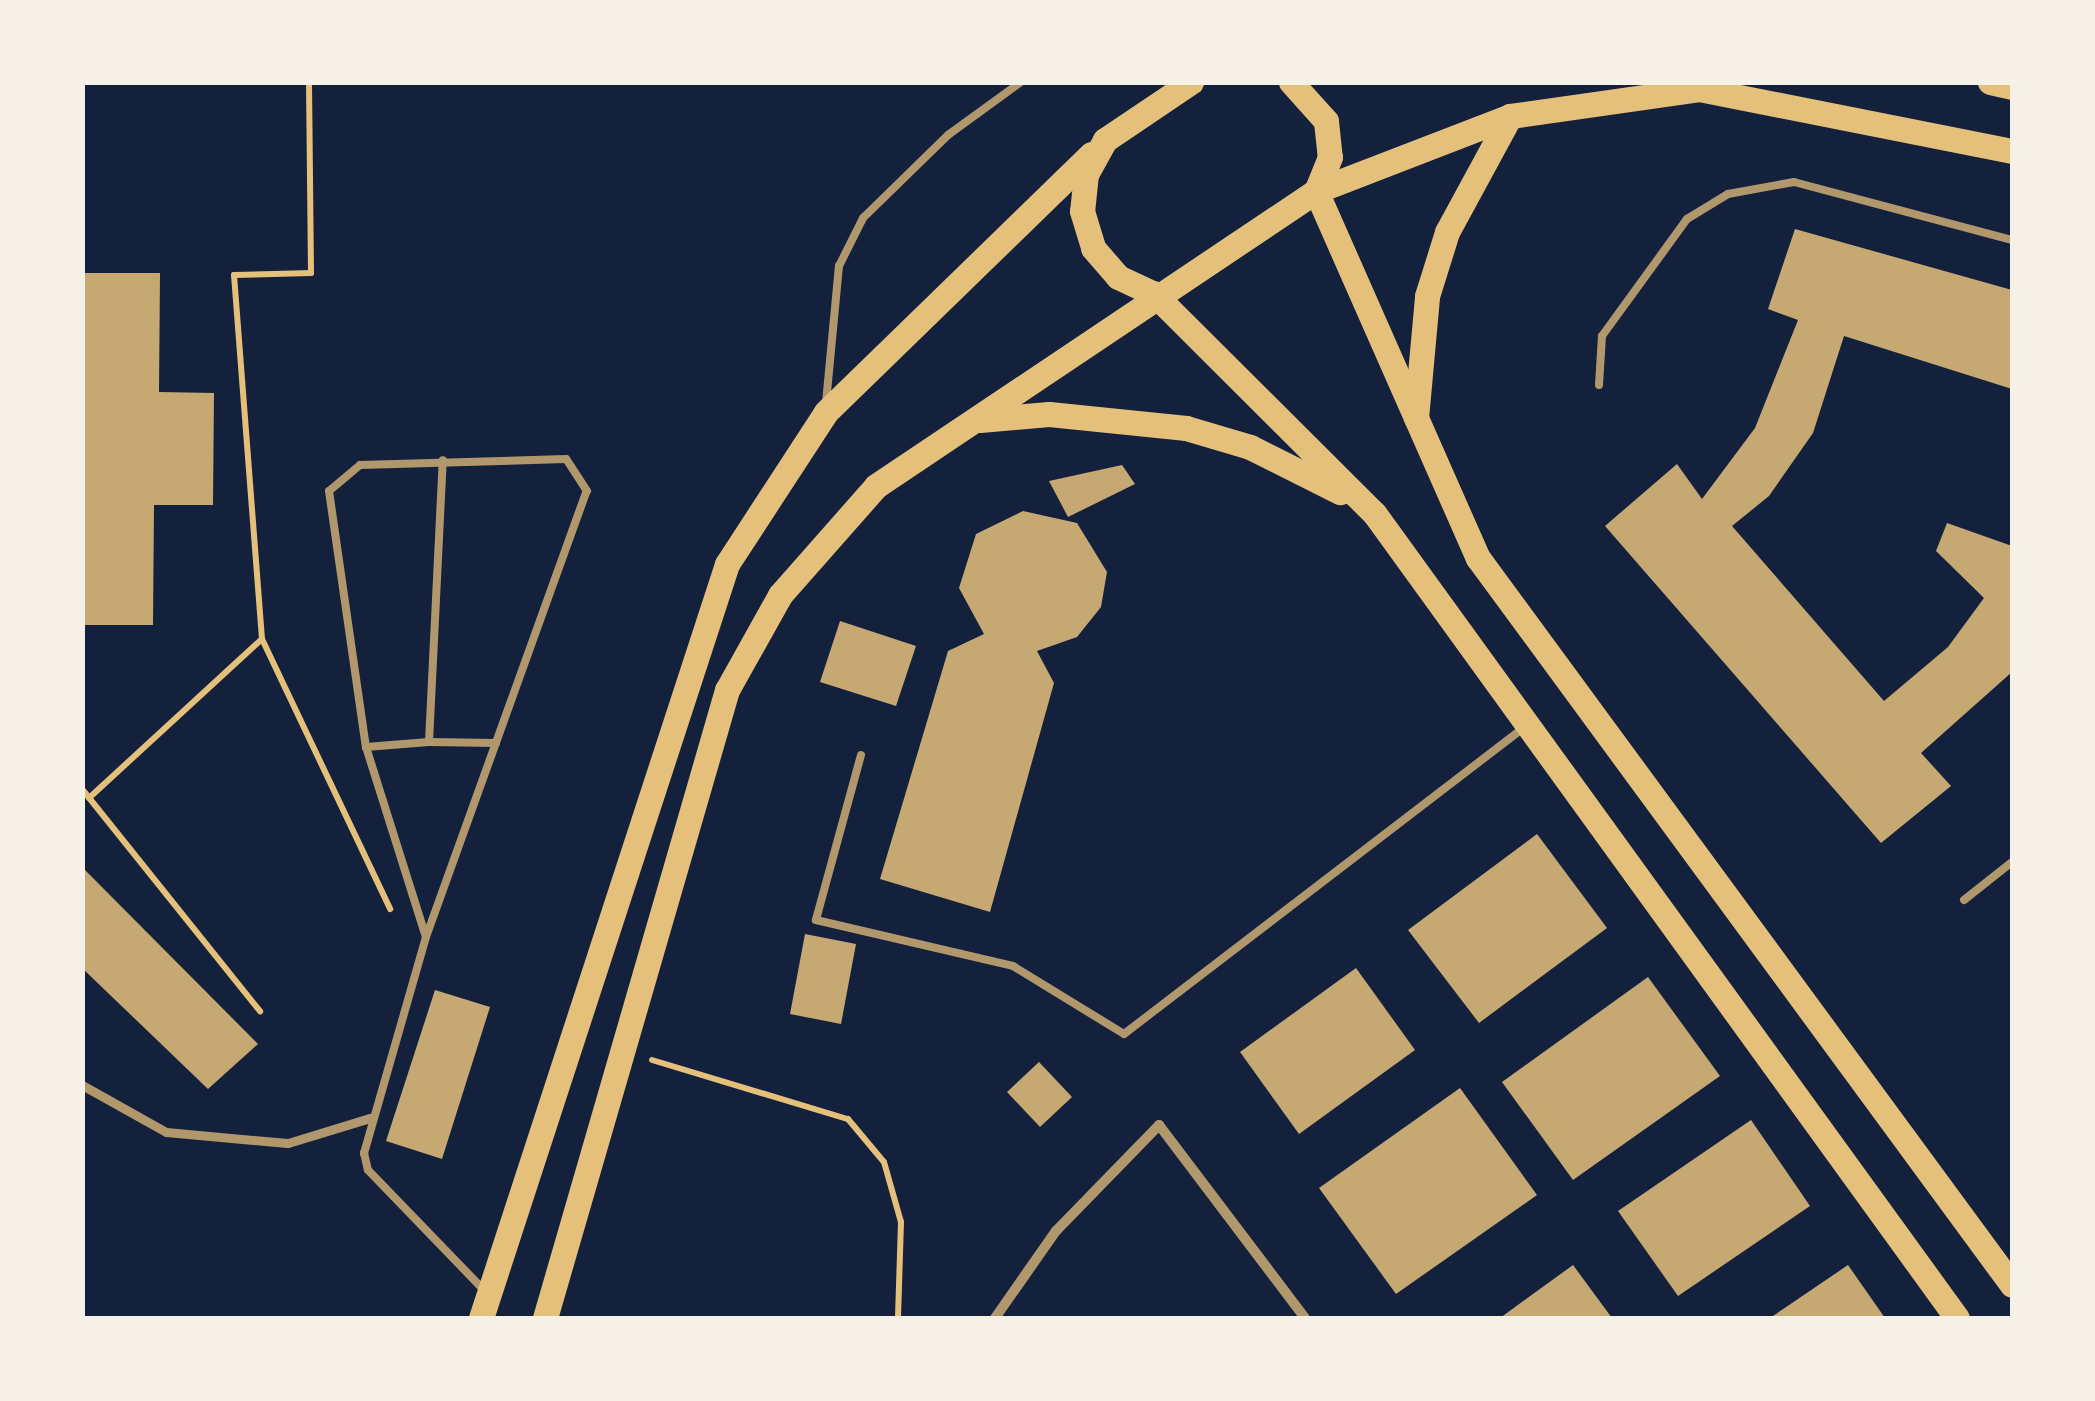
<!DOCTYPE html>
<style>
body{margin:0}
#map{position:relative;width:2095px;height:1401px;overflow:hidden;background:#14213d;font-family:Roboto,sans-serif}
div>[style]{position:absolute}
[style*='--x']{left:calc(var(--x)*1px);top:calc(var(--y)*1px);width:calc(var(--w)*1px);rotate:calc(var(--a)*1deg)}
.building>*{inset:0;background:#c6a872}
.path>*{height:6px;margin:-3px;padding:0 3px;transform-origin:3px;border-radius:3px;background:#e5c07b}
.service>*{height:8px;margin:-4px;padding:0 4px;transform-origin:4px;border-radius:4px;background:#b1986c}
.pedestrian>*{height:9px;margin:-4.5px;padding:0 4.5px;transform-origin:4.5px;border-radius:4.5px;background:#b1986c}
.minor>*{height:10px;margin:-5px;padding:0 5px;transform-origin:5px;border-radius:5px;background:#b1986c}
.primary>*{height:25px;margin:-12.5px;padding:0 12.5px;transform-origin:12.5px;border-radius:12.5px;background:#e5c07b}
span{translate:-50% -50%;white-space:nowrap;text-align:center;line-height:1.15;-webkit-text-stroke:10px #f6f1e7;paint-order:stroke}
.frame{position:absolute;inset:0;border:85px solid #f6f1e7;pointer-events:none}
</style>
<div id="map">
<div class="building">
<i style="clip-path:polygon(1795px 229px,2012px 290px,2012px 389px,1844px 336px,1813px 433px,1769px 496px,1732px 526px,1884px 701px,1948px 647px,1984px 598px,1936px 551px,1947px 523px,2012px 546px,2012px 672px,1921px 753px,1951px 786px,1881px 843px,1605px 526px,1677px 464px,1702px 499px,1755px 428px,1798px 320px,1768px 309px)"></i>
<i style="clip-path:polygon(82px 273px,160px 273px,159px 392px,214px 393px,213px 505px,154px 505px,153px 625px,82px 625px)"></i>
<i style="clip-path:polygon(1122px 465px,1135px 484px,1068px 517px,1049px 481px)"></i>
<i style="clip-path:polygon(1023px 511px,1077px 523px,1107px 572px,1101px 607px,1077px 637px,1037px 651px,1054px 683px,990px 912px,880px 879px,948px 651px,984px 634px,959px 588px,976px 534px)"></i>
<i style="clip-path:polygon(840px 621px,916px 646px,896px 706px,820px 682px)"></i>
<i style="clip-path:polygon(1537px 834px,1607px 928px,1479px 1023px,1408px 930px)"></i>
<i style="clip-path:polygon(82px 867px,258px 1044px,208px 1089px,82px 968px)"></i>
<i style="clip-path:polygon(805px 934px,856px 944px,841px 1024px,790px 1014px)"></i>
<i style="clip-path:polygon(1356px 968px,1415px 1050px,1299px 1134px,1240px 1052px)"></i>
<i style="clip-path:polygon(1648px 977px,1720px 1076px,1573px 1180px,1502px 1082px)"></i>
<i style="clip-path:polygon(435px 990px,490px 1007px,442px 1159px,386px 1141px)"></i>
<i style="clip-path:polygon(1039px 1062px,1072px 1097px,1040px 1127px,1007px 1092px)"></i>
<i style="clip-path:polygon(1460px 1088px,1537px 1195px,1396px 1294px,1319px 1188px)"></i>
<i style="clip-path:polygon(1751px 1120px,1810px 1206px,1678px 1296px,1618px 1211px)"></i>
<i style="clip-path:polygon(1573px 1265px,1612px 1318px,1500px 1318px)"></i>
<i style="clip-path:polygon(1848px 1265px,1885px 1318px,1770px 1318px)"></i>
</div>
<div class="path">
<i style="--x:262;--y:639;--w:299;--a:64.6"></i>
<i style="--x:82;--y:789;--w:285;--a:51.3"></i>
<i style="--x:89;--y:798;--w:235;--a:-42.6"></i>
<i style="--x:262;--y:639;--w:365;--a:-94.4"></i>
<i style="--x:234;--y:275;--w:77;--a:-1.5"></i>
<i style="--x:311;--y:273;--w:191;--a:-90.6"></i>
<i style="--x:652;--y:1060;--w:205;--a:16.8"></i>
<i style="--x:848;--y:1119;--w:56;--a:50.1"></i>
<i style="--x:884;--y:1162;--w:62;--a:74.2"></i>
<i style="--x:901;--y:1222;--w:96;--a:91.8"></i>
</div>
<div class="service">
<i style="--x:1599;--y:385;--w:49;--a:-86.5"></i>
<i style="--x:1602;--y:336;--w:145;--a:-54"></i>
<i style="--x:1687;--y:219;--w:48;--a:-31.4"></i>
<i style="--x:1728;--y:194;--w:67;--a:-10.3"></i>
<i style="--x:1794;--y:182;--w:226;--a:14.9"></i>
<i style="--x:826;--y:403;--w:138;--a:-84.6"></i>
<i style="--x:839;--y:266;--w:54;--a:-63.4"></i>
<i style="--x:863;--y:218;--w:119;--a:-44.3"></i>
<i style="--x:948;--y:135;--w:90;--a:-36"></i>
<i style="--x:429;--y:742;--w:67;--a:0.9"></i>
<i style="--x:366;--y:747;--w:63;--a:-4.5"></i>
<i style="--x:429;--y:742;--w:282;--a:-87.2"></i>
<i style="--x:861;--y:755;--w:171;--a:105.3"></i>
<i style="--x:816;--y:920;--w:202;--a:13.1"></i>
<i style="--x:1013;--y:966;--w:130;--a:31.5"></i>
<i style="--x:1124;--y:1034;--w:501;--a:-37.46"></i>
<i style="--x:1964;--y:900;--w:61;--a:-38.4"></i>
<i style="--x:426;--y:937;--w:474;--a:-70.2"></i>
<i style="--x:587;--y:491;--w:38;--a:-123"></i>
<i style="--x:566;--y:459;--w:206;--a:178.3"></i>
<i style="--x:360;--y:465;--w:40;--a:140"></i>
<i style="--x:329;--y:491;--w:259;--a:81.8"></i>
<i style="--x:366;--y:747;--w:199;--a:72.5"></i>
<i style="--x:426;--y:937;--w:225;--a:106"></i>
<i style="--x:364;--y:1153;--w:17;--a:77"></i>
<i style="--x:368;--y:1170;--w:168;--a:46"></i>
</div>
<div class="pedestrian">
<i style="--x:82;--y:1085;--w:96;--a:29.2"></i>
<i style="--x:166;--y:1132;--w:122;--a:5.2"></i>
<i style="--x:288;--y:1143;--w:86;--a:-17"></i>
</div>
<div class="minor">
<i style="--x:995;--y:1318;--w:106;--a:-55"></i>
<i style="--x:1056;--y:1231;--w:148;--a:-45.8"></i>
<i style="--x:1159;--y:1125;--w:242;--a:52.9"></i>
</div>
<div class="primary">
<i style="--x:1191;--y:82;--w:104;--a:146"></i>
<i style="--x:1105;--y:140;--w:39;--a:119"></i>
<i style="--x:1086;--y:174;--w:37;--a:96"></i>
<i style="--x:1082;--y:211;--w:39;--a:73"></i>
<i style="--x:1093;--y:248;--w:38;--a:49"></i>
<i style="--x:1118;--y:277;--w:38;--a:25"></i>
<i style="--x:1153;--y:293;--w:312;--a:44.9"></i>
<i style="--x:1374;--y:513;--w:994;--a:54.09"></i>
<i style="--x:1291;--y:82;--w:52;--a:48.1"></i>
<i style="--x:1326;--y:121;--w:36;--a:84"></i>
<i style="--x:1330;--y:157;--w:37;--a:112"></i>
<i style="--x:1990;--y:82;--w:23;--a:13"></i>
<i style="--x:1316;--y:191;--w:401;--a:66.2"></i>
<i style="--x:1478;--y:558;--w:902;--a:53.7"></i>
<i style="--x:1416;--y:418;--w:122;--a:-84.8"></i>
<i style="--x:1427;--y:296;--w:67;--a:-72.6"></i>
<i style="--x:1447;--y:232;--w:132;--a:-61.5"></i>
<i style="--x:980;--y:420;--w:69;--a:-5"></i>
<i style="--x:1049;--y:414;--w:138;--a:5.8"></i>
<i style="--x:1186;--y:428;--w:67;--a:16.5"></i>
<i style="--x:1250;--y:447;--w:101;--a:26.6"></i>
<i style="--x:481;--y:1318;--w:793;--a:-71.93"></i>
<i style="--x:727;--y:564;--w:181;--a:-56.9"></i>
<i style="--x:826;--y:412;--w:370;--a:-44.2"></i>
<i style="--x:545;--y:1318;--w:654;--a:-73.84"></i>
<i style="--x:727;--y:690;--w:109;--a:-60.8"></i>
<i style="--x:780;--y:595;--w:145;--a:-48.6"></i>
<i style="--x:876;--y:486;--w:530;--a:-33.84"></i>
<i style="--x:1316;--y:191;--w:208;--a:-21.1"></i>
<i style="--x:1510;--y:116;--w:191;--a:-8.1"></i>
<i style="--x:1699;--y:89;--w:319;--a:11.2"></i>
</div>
<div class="frame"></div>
</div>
